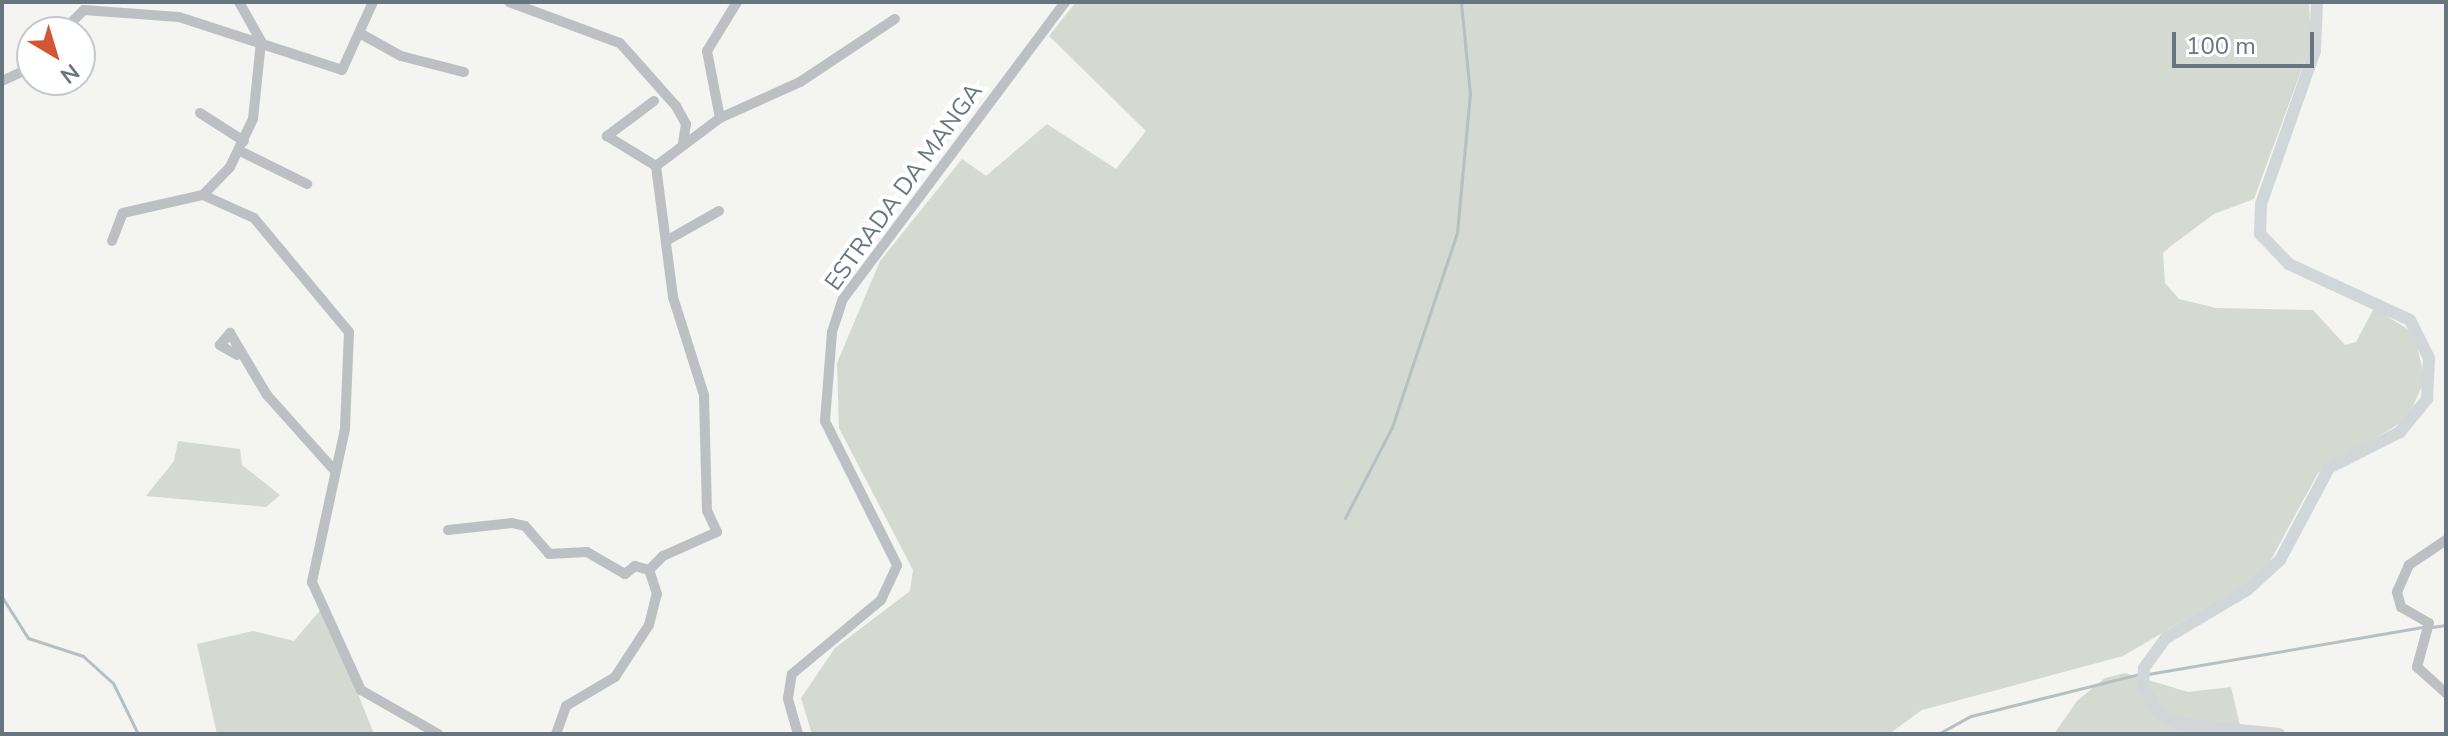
<!DOCTYPE html>
<style>
body{margin:0}
#map{position:relative;width:2448px;height:736px;overflow:hidden;background:#f4f4f1;font-family:"Nunito Sans",sans-serif}
div>[style]{position:absolute}
[style*='--x']{left:calc(var(--x)*1px);top:calc(var(--y)*1px);width:calc(var(--w)*1px);rotate:calc(var(--a)*1deg)}
.green>*{inset:0;background:#d4d9d1}
.stream>*{height:3px;margin:-1.5px;padding:0 1.5px;transform-origin:1.5px;border-radius:1.5px;background:#b5c0c4}
.minor>*{height:10px;margin:-5px;padding:0 5px;transform-origin:5px;border-radius:5px;background:#bcc0c3}
.major>*{height:12px;margin:-6px;padding:0 6px;transform-origin:6px;border-radius:6px;background:#d1d6d9}
span{translate:-50% -50%;white-space:nowrap;text-align:center;line-height:1.15;-webkit-text-stroke:8px #fff;paint-order:stroke}
.street-label{font-size:24px;color:#66757f}
.frame{position:absolute;inset:0;border:4px solid #66757f;pointer-events:none}
.north{position:absolute;left:16px;top:16px;width:80px;height:80px;box-sizing:border-box;background:#fff;border:2px solid #c2c8cc;border-radius:50%;rotate:142deg;font-size:22px;font-weight:700;line-height:32px;text-align:center;color:#66757f}
.north::after{content:'';display:block;margin:auto;width:28px;height:36px;background:#d25534;clip-path:polygon(50% 0,100% 100%,50% 72%,0 100%)}
.scale{position:absolute;left:2172px;top:32px;width:142px;height:36px;box-sizing:border-box;border:4px solid #66757f;border-top:0;padding-left:10px;font-size:24px;line-height:28px;white-space:nowrap;color:#66757f;-webkit-text-stroke:6px #fff;paint-order:stroke}
</style>
<div id="map">
<div class="green">
<i style="clip-path:polygon(1076px 2px,2309px 2px,2311px 44px,2254px 199px,2214px 214px,2171px 246px,2163px 253px,2165px 283px,2179px 299px,2216px 308px,2313px 310px,2345px 345px,2356px 342px,2374px 308px,2414px 333px,2425px 380px,2407px 419px,2318px 473px,2267px 567px,2251px 581px,2123px 656px,1922px 710px,1889px 734px,812px 734px,801px 698px,835px 648px,910px 591px,913px 570px,839px 428px,837px 363px,880px 261px,962px 159px,986px 176px,1047px 124px,1116px 169px,1146px 131px,1049px 36px)"></i>
<i style="clip-path:polygon(178px 441px,240px 449px,242px 465px,280px 495px,266px 507px,146px 496px,174px 461px)"></i>
<i style="clip-path:polygon(323px 607px,374px 734px,217px 734px,197px 644px,253px 631px,294px 641px)"></i>
<i style="clip-path:polygon(2125px 673px,2188px 692px,2231px 687px,2242px 734px,2054px 734px,2077px 701px,2105px 678px)"></i>
</div>
<div class="stream">
<i style="--x:1345;--y:518;--w:102;--a:-62.7"></i>
<i style="--x:1392;--y:427;--w:205;--a:-71.5"></i>
<i style="--x:1457;--y:233;--w:140;--a:-84.7"></i>
<i style="--x:1470;--y:94;--w:92;--a:-95.6"></i>
<i style="--x:2;--y:597;--w:49;--a:57.6"></i>
<i style="--x:28;--y:638;--w:58;--a:18.1"></i>
<i style="--x:83;--y:656;--w:40;--a:42"></i>
<i style="--x:113;--y:683;--w:57;--a:63.9"></i>
<i style="--x:2432;--y:627;--w:14;--a:-8"></i>
<i style="--x:2148;--y:674;--w:280;--a:-9.7"></i>
<i style="--x:1938;--y:734;--w:38;--a:-29"></i>
<i style="--x:1971;--y:716;--w:174;--a:-14"></i>
</div>
<div class="minor">
<i style="--x:239;--y:2;--w:45;--a:60.6"></i>
<i style="--x:509;--y:2;--w:118;--a:20.3"></i>
<i style="--x:620;--y:43;--w:84;--a:48.4"></i>
<i style="--x:676;--y:106;--w:21;--a:61"></i>
<i style="--x:686;--y:124;--w:19;--a:99"></i>
<i style="--x:62;--y:32;--w:31;--a:-45"></i>
<i style="--x:84;--y:10;--w:95;--a:4.2"></i>
<i style="--x:179;--y:17;--w:171;--a:18"></i>
<i style="--x:342;--y:70;--w:75;--a:-65.5"></i>
<i style="--x:363;--y:35;--w:43;--a:28.9"></i>
<i style="--x:401;--y:56;--w:65;--a:14.3"></i>
<i style="--x:2;--y:81;--w:33;--a:-25"></i>
<i style="--x:654;--y:101;--w:59;--a:143.3"></i>
<i style="--x:607;--y:136;--w:57;--a:31.5"></i>
<i style="--x:200;--y:113;--w:52;--a:32.5"></i>
<i style="--x:720;--y:118;--w:68;--a:-101"></i>
<i style="--x:707;--y:51;--w:57;--a:-58.5"></i>
<i style="--x:240;--y:151;--w:75;--a:26.2"></i>
<i style="--x:203;--y:195;--w:56;--a:24.3"></i>
<i style="--x:254;--y:218;--w:148;--a:50.2"></i>
<i style="--x:349;--y:332;--w:97;--a:92.4"></i>
<i style="--x:345;--y:429;--w:157;--a:102.2"></i>
<i style="--x:312;--y:582;--w:119;--a:65.6"></i>
<i style="--x:361;--y:690;--w:89;--a:29.7"></i>
<i style="--x:203;--y:195;--w:39;--a:-46"></i>
<i style="--x:230;--y:167;--w:53;--a:-64.4"></i>
<i style="--x:253;--y:119;--w:78;--a:-84.1"></i>
<i style="--x:112;--y:241;--w:30;--a:-69"></i>
<i style="--x:123;--y:213;--w:82;--a:-12.7"></i>
<i style="--x:666;--y:241;--w:61;--a:-29.5"></i>
<i style="--x:237;--y:355;--w:20;--a:-150"></i>
<i style="--x:220;--y:345;--w:16;--a:-50"></i>
<i style="--x:230;--y:333;--w:72;--a:59.2"></i>
<i style="--x:267;--y:395;--w:102;--a:48.2"></i>
<i style="--x:448;--y:530;--w:64;--a:-6.2"></i>
<i style="--x:512;--y:523;--w:13;--a:13"></i>
<i style="--x:525;--y:526;--w:37;--a:49"></i>
<i style="--x:549;--y:554;--w:38;--a:-3"></i>
<i style="--x:587;--y:552;--w:44;--a:30.1"></i>
<i style="--x:625;--y:574;--w:13;--a:-39"></i>
<i style="--x:635;--y:566;--w:15;--a:16"></i>
<i style="--x:2446;--y:540;--w:45;--a:146"></i>
<i style="--x:2409;--y:565;--w:30;--a:114"></i>
<i style="--x:2397;--y:592;--w:16;--a:75"></i>
<i style="--x:2401;--y:607;--w:32;--a:30"></i>
<i style="--x:2429;--y:623;--w:46;--a:105.3"></i>
<i style="--x:2417;--y:667;--w:39;--a:42"></i>
<i style="--x:556;--y:734;--w:30;--a:-70"></i>
<i style="--x:566;--y:706;--w:57;--a:-30.6"></i>
<i style="--x:615;--y:677;--w:62;--a:-56.8"></i>
<i style="--x:649;--y:625;--w:32;--a:-76"></i>
<i style="--x:657;--y:594;--w:25;--a:-108"></i>
<i style="--x:649;--y:570;--w:20;--a:-45"></i>
<i style="--x:663;--y:556;--w:59;--a:-24"></i>
<i style="--x:717;--y:532;--w:23;--a:-115"></i>
<i style="--x:707;--y:511;--w:116;--a:-91.5"></i>
<i style="--x:704;--y:395;--w:103;--a:-107.6"></i>
<i style="--x:673;--y:297;--w:132;--a:-97.4"></i>
<i style="--x:656;--y:166;--w:80;--a:-36.9"></i>
<i style="--x:720;--y:118;--w:88;--a:-24.2"></i>
<i style="--x:800;--y:82;--w:114;--a:-33.6"></i>
<i style="--x:798;--y:734;--w:37;--a:-106"></i>
<i style="--x:788;--y:698;--w:24;--a:-81"></i>
<i style="--x:792;--y:674;--w:116;--a:-39.7"></i>
<i style="--x:881;--y:600;--w:38;--a:-65"></i>
<i style="--x:897;--y:565;--w:161;--a:-116.6"></i>
<i style="--x:825;--y:421;--w:89;--a:-85.5"></i>
<i style="--x:832;--y:332;--w:35;--a:-72"></i>
<i style="--x:843;--y:299;--w:371;--a:-53.2"></i>
</div>
<div class="major">
<i style="--x:2279;--y:734;--w:99;--a:-174.2"></i>
<i style="--x:2181;--y:724;--w:25;--a:-154"></i>
<i style="--x:2158;--y:713;--w:30;--a:-120"></i>
<i style="--x:2143;--y:687;--w:19;--a:-87"></i>
<i style="--x:2144;--y:668;--w:37;--a:-54"></i>
<i style="--x:2166;--y:638;--w:94;--a:-30.7"></i>
<i style="--x:2247;--y:590;--w:45;--a:-42.3"></i>
<i style="--x:2280;--y:560;--w:104;--a:-62"></i>
<i style="--x:2329;--y:468;--w:80;--a:-26.9"></i>
<i style="--x:2400;--y:432;--w:43;--a:-50.7"></i>
<i style="--x:2427;--y:399;--w:41;--a:-87.2"></i>
<i style="--x:2429;--y:358;--w:42;--a:-116.6"></i>
<i style="--x:2410;--y:320;--w:133;--a:-155.2"></i>
<i style="--x:2289;--y:264;--w:42;--a:-134"></i>
<i style="--x:2260;--y:234;--w:30;--a:-88"></i>
<i style="--x:2261;--y:204;--w:162;--a:-70.6"></i>
<i style="--x:2315;--y:51;--w:49;--a:-87.7"></i>
</div>
<div class="street-label">
<span style="left:904px;top:187px;rotate:-54deg">ESTRADA DA MANGA</span>
</div>
<div class="frame"></div>
<div class="north">N</div>
<div class="scale">100 m</div>
</div>
